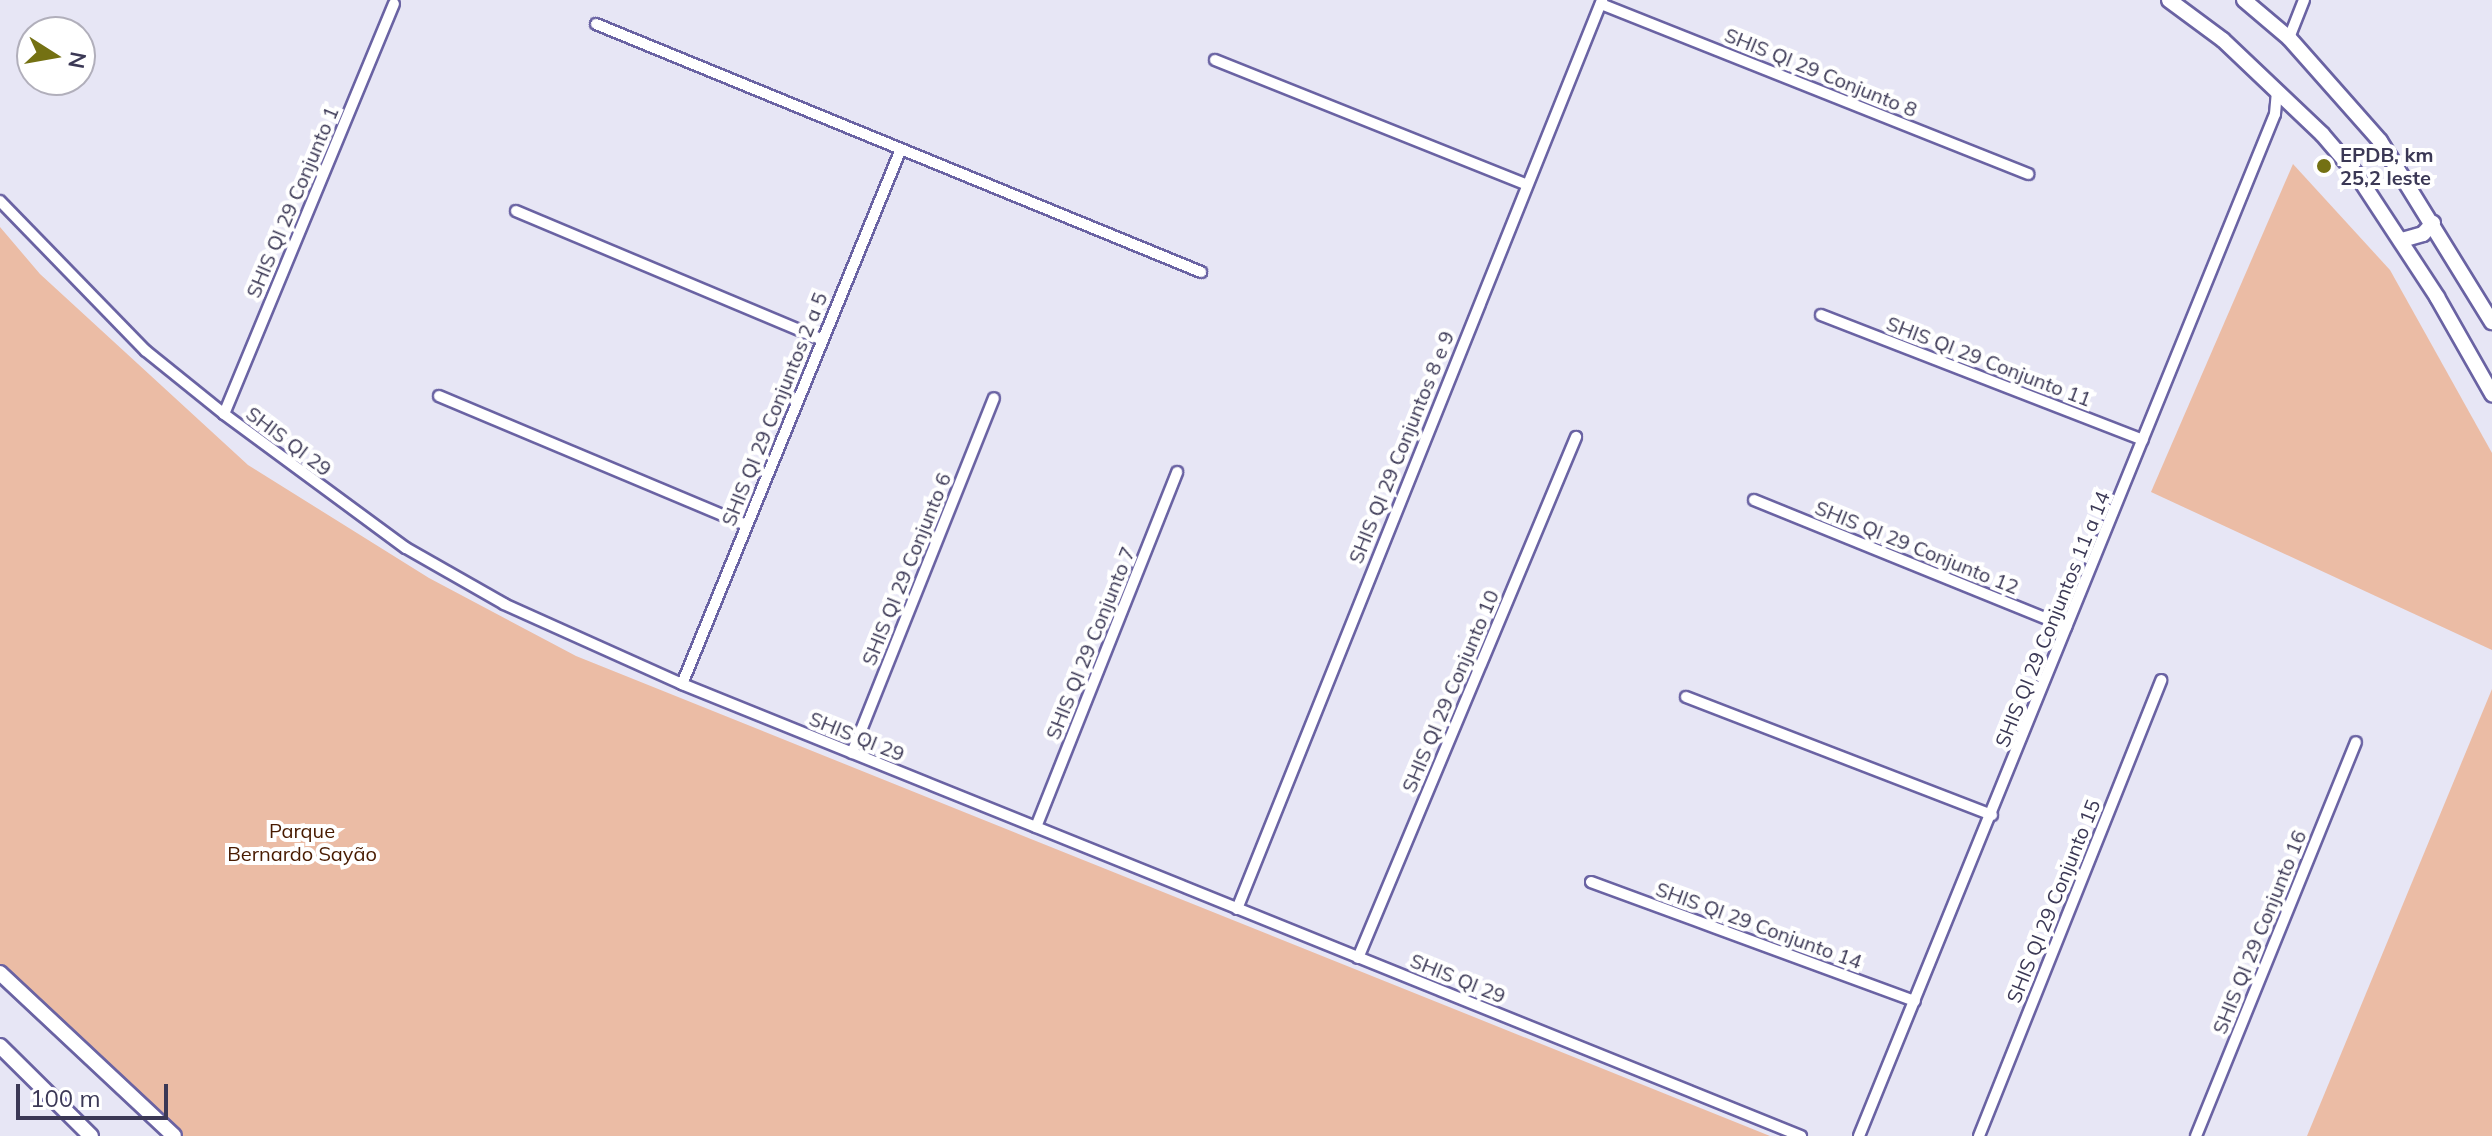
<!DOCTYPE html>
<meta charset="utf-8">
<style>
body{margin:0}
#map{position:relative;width:2492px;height:1136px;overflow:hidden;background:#e7e6f5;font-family:Mulish,sans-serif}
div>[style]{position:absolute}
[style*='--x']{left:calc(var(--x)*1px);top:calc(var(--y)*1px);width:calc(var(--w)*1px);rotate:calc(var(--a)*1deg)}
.green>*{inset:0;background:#ebbca5}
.roads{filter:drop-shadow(2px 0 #6a63a3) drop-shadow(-2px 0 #6a63a3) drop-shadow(0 2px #6a63a3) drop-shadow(0 -2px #6a63a3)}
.minor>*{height:10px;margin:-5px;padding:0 5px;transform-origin:5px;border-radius:5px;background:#fff}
.major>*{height:14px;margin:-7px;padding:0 7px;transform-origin:7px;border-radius:7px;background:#fff}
.dots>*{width:22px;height:22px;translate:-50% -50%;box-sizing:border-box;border:4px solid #fff;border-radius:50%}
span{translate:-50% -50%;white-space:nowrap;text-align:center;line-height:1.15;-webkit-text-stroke:8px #fff;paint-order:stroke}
.street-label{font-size:20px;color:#3b3855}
.poi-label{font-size:20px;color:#3b3855;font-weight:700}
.left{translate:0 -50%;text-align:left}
.park-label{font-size:20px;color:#481b01}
.north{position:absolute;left:16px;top:16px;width:80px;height:80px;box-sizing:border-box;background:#fff;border:2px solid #b1afbb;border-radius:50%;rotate:101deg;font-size:22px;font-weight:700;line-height:32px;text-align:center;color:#3b3855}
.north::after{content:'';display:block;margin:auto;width:28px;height:36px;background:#747113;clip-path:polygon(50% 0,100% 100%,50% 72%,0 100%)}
.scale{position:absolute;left:16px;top:1084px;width:152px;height:36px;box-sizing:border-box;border:4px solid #3b3855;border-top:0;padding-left:10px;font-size:24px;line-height:28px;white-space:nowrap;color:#3b3855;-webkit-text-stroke:6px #fff;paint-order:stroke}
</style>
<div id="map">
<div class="green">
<i style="clip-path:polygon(2293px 164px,2390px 270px,2492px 453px,2492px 650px,2151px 492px)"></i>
<i style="clip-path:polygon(0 227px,40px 274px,248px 465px,429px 578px,576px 656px,1770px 1136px,170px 1136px,0 973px)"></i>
<i style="clip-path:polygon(2492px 689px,2492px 1136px,2307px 1136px)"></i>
</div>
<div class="roads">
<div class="minor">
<i style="--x:1601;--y:4;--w:460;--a:21.7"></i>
<i style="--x:596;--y:24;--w:654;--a:22.29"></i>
<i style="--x:2289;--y:38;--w:41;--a:-68.5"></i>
<i style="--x:1215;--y:60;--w:334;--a:21.8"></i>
<i style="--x:0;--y:201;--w:209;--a:45.8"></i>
<i style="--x:146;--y:351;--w:100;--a:38.9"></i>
<i style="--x:224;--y:414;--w:226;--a:36.4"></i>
<i style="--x:406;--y:548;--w:113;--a:29.7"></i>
<i style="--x:504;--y:604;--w:195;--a:24.2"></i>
<i style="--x:682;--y:684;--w:1207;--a:22"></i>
<i style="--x:516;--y:211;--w:331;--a:22.8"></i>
<i style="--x:1821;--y:315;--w:345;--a:21.2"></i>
<i style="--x:439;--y:396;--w:333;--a:22.8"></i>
<i style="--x:224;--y:414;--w:444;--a:-67.5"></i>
<i style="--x:1754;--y:500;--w:337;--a:22.1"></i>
<i style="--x:682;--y:684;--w:578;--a:-67.74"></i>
<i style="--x:1686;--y:697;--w:328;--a:21.1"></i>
<i style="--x:852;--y:753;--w:382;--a:-68.2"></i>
<i style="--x:1036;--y:827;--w:382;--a:-68.3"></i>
<i style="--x:1591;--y:882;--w:345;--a:20.2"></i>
<i style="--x:1237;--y:909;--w:980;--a:-68.12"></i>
<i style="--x:1358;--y:958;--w:565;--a:-67.29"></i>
<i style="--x:1859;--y:1136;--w:1103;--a:-67.85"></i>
<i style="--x:2275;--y:114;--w:22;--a:-85"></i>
<i style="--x:1979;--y:1136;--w:491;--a:-68.2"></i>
<i style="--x:2196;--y:1136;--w:425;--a:-67.9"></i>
</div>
<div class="major">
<i style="--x:2169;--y:0;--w:67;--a:36.5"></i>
<i style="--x:2223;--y:40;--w:137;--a:43.5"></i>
<i style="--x:2322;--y:134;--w:54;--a:49.5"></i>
<i style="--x:2357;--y:175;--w:146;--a:56.7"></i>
<i style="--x:2437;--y:297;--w:112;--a:60.4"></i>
<i style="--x:2244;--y:0;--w:59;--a:40.2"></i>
<i style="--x:2289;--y:38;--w:137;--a:48.5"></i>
<i style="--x:2380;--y:141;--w:213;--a:58.3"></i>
<i style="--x:2402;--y:240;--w:22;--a:-16"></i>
<i style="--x:2423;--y:234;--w:15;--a:-48"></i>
<i style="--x:0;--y:973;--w:238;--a:43.1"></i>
<i style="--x:0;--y:1046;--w:128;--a:44.7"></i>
</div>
</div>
<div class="dots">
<i style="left:2324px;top:166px;background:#747113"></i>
</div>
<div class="street-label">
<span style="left:1821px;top:72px;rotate:22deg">SHIS QI 29 Conjunto 8</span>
<span style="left:292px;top:202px;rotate:-67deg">SHIS QI 29 Conjunto 1</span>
<span style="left:1989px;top:361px;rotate:21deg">SHIS QI 29 Conjunto 11</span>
<span style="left:774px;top:409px;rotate:-68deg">SHIS QI 29 Conjuntos 2 a 5</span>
<span style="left:289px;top:441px;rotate:37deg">SHIS QI 29</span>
<span style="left:1401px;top:447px;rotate:-68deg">SHIS QI 29 Conjuntos 8 e 9</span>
<span style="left:1917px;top:547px;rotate:22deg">SHIS QI 29 Conjunto 12</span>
<span style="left:906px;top:569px;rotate:-68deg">SHIS QI 29 Conjunto 6</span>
<span style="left:2052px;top:619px;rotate:-68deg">SHIS QI 29 Conjuntos 11 a 14</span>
<span style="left:1090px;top:643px;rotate:-68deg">SHIS QI 29 Conjunto 7</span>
<span style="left:1450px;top:691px;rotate:-67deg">SHIS QI 29 Conjunto 10</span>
<span style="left:857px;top:736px;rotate:22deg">SHIS QI 29</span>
<span style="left:2053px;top:901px;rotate:-68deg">SHIS QI 29 Conjunto 15</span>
<span style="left:1759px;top:925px;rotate:20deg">SHIS QI 29 Conjunto 14</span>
<span style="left:2259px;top:932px;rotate:-68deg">SHIS QI 29 Conjunto 16</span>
<span style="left:1458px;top:978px;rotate:22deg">SHIS QI 29</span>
</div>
<div class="poi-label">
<span class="left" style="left:2340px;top:166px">EPDB, km<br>25,2 leste</span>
</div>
<div class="park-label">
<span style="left:302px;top:842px">Parque<br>Bernardo Sayão</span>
</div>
<div class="north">N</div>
<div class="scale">100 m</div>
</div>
